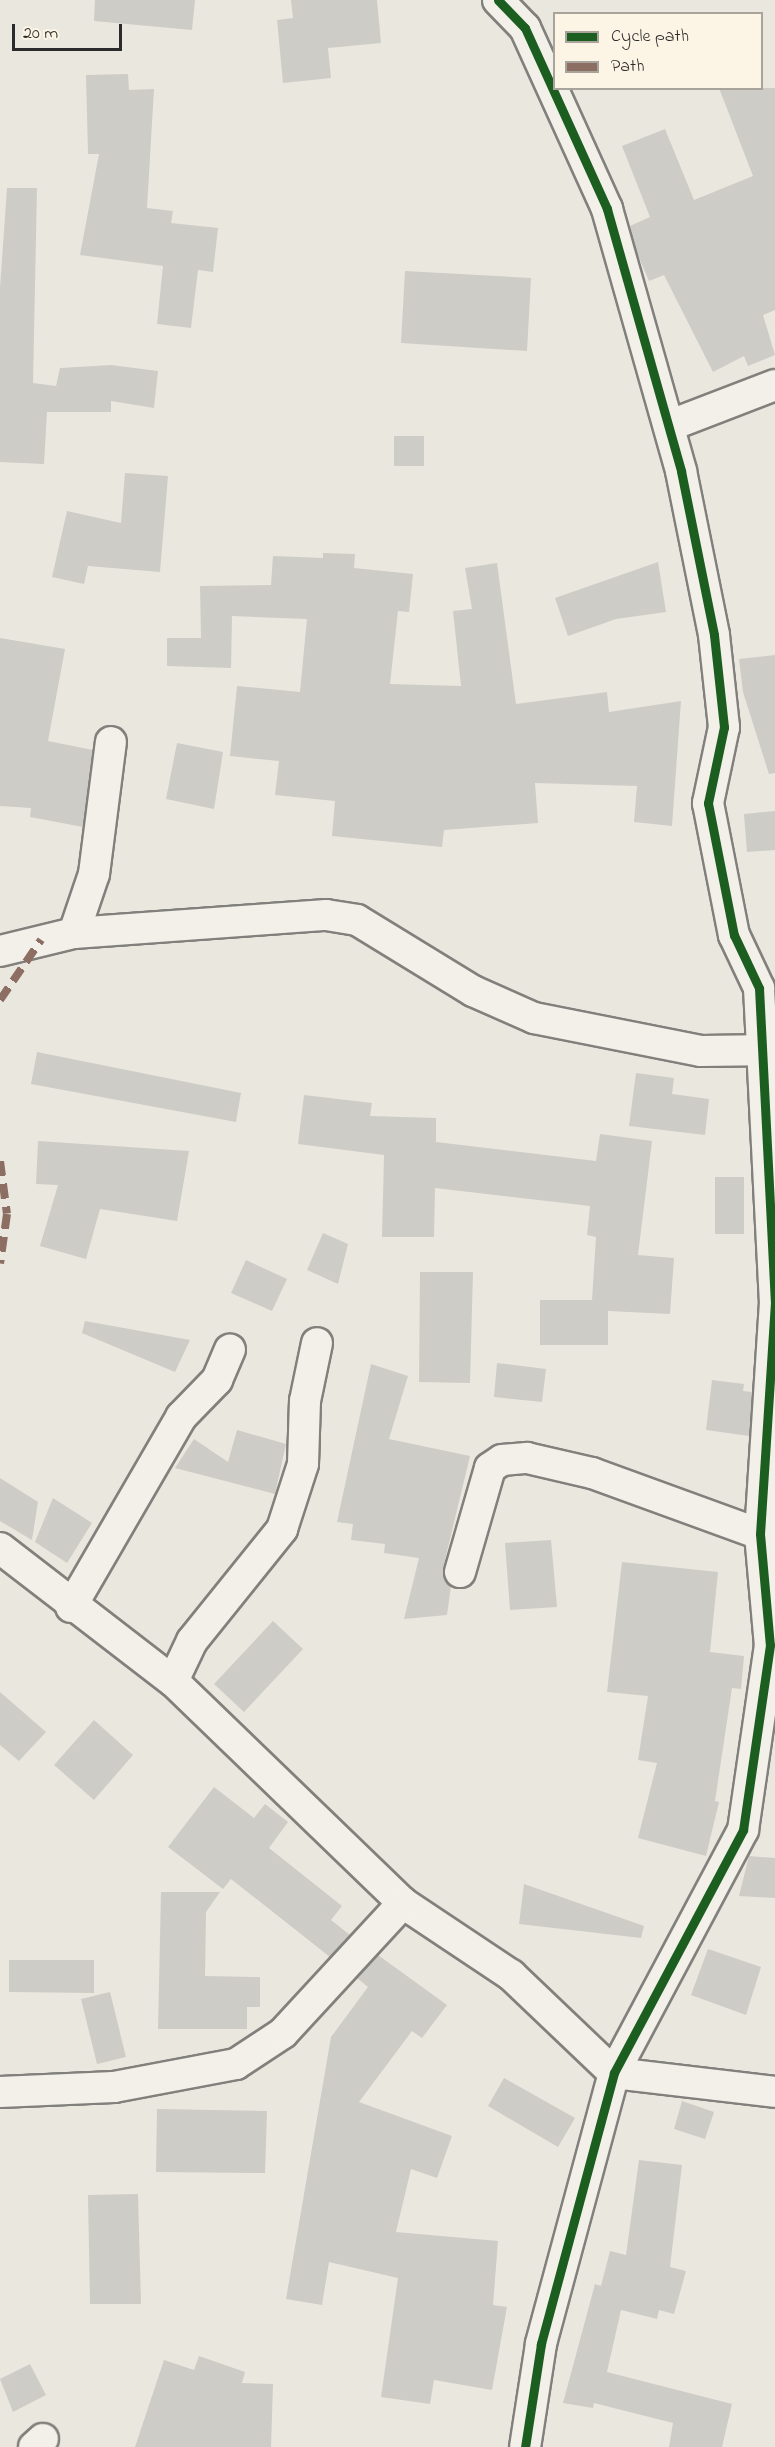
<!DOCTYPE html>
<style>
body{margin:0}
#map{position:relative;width:775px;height:2447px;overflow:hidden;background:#eae7df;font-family:"Indie Flower",sans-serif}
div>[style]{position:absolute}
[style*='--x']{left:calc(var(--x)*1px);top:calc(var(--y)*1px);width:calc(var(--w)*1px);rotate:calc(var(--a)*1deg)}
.building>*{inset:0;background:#ceccc6}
.roads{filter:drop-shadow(2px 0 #81807c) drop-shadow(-2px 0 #81807c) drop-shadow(0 2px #81807c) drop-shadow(0 -2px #81807c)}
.street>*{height:30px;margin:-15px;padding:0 15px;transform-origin:15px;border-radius:15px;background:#f3f0ea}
.quiet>*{height:8px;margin-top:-4px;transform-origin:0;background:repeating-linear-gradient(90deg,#8d6e63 0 15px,transparent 0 23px)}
.cycleway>*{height:9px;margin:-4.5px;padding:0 4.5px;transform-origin:4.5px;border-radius:4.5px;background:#1b5e20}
span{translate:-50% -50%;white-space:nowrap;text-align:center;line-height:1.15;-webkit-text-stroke:6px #fcf5e5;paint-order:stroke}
.legend{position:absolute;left:553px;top:12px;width:210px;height:78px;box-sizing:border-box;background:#fcf5e5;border:2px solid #a8a49b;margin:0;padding:8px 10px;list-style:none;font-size:18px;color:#2b2b2b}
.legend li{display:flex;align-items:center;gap:12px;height:30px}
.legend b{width:30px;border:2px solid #a8a49b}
.scale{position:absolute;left:12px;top:24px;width:110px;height:27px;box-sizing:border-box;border:3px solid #2b2b2b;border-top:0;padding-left:8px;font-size:18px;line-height:21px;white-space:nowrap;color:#2b2b2b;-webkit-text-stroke:4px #fcf5e5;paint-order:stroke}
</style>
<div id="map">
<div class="building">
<i style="clip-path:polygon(95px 0,195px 0,192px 30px,94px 21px)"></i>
<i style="clip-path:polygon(291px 0,377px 0,381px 43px,328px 48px,331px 78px,283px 83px,277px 20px,293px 18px)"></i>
<i style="clip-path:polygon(128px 74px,129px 90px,154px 89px,147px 208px,173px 211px,171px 223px,218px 228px,213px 272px,198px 270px,191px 328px,157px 324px,163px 266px,80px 255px,99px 154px,88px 154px,86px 75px)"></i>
<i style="clip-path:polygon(719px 88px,775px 88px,775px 310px,763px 315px,775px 355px,748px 366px,744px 356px,713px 372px,664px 275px,649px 281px,637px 253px,630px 226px,650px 217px,622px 146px,665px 129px,694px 200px,753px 176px)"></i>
<i style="clip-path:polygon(7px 188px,37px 188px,33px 383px,56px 386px,60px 368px,111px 365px,158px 371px,154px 408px,111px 401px,111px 412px,47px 412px,44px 464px,0 462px,0 288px)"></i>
<i style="clip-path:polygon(405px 271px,531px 278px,527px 351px,401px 343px)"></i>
<i style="clip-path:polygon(394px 436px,424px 436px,424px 466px,394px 466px)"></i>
<i style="clip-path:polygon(125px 473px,168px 476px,160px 572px,88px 566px,84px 584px,52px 577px,67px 511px,121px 523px)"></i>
<i style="clip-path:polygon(323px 553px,355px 554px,354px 568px,413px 574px,409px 612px,398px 611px,390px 684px,461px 686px,453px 611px,472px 609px,465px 568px,497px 563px,516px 704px,607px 692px,609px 712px,681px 701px,672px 826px,634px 822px,637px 786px,535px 783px,538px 823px,444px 830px,442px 847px,332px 836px,335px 801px,275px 795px,279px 761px,230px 756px,237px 686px,300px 692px,307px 619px,232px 616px,231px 668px,167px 666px,167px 638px,201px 638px,200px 586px,271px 585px,273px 556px,323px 558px)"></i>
<i style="clip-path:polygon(658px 562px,666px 612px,616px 619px,568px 636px,555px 598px)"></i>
<i style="clip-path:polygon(0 638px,65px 649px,48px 741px,93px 750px,83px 827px,30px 817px,31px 808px,0 806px)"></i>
<i style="clip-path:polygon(775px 655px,775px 773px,769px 774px,743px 692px,739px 659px)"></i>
<i style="clip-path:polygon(177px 743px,223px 752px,214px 809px,166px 799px)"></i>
<i style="clip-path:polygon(775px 811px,775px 850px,747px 852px,744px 814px)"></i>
<i style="clip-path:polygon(37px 1052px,241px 1093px,236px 1122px,31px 1084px)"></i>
<i style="clip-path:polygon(636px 1073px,674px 1078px,672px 1094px,709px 1099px,705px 1135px,629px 1126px)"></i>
<i style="clip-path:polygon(304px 1095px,372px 1103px,370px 1116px,436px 1118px,436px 1142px,596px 1161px,600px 1134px,652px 1141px,638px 1255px,674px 1258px,670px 1314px,608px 1311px,608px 1345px,540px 1345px,540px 1300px,592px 1300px,596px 1237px,587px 1235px,590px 1206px,435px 1188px,434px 1237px,382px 1237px,384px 1155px,298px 1144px)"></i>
<i style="clip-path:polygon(38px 1141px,189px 1151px,177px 1221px,100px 1209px,86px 1259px,40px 1246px,58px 1185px,36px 1184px)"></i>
<i style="clip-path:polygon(715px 1177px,744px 1177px,744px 1234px,715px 1234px)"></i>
<i style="clip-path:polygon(323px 1233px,348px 1244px,338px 1284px,307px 1270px)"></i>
<i style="clip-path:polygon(246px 1260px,287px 1279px,272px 1311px,231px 1293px)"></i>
<i style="clip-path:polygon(420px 1272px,473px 1272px,470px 1383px,419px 1382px)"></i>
<i style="clip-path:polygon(85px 1321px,190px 1340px,175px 1372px,82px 1333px)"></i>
<i style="clip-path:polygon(497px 1363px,546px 1369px,542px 1402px,494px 1397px)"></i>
<i style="clip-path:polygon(371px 1364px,408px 1376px,389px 1439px,470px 1456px,443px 1568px,451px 1586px,447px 1615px,404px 1619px,419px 1558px,384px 1553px,385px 1544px,351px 1540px,353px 1524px,337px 1522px)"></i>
<i style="clip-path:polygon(712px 1380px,744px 1384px,743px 1391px,752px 1392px,749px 1436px,706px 1430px)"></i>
<i style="clip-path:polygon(237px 1430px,286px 1444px,275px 1494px,175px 1468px,194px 1439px,228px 1462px)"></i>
<i style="clip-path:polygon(0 1478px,38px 1502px,32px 1540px,0 1521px)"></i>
<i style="clip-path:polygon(53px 1498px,92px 1523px,67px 1563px,35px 1542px)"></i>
<i style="clip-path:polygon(551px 1540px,557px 1607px,510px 1610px,505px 1543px)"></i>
<i style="clip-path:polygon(622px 1562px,718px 1572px,710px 1652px,744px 1656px,741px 1689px,732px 1688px,715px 1801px,719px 1802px,706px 1856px,638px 1838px,657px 1763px,638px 1760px,648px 1696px,607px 1692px)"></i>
<i style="clip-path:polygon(273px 1621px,303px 1649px,244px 1712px,214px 1684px)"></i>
<i style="clip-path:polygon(0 1692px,46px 1732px,19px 1761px,0 1745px)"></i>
<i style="clip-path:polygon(94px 1720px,133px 1755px,94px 1800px,54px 1765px)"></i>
<i style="clip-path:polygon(214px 1787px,254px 1818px,265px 1804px,288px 1822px,269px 1848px,342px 1906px,331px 1920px,350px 1935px,330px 1957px,231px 1879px,223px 1889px,168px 1847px)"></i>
<i style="clip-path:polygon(749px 1856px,775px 1858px,775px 1898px,739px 1896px)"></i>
<i style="clip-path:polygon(524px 1884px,644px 1926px,641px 1938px,519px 1924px)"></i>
<i style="clip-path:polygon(161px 1892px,220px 1892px,206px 1912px,205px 1976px,260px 1977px,260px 2007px,247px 2007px,247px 2029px,158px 2029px)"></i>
<i style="clip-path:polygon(708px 1949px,761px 1967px,746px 2015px,691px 1995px)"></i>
<i style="clip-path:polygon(378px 1955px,447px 2005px,422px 2038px,412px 2031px,359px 2102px,452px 2136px,437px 2178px,411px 2169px,396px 2232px,498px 2241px,493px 2305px,507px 2307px,492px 2390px,434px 2380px,430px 2404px,381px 2397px,398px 2278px,329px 2262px,322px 2305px,286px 2299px,331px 2037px,368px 1987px,357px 1978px)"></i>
<i style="clip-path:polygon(9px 1960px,94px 1960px,94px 1993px,9px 1992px)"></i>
<i style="clip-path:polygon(110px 1992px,126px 2057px,97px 2064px,81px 1999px)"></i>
<i style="clip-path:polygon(504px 2078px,575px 2118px,558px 2147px,488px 2106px)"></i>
<i style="clip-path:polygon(682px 2101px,714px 2112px,705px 2139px,674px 2129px)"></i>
<i style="clip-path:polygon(157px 2109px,267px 2111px,265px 2173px,156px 2172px)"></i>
<i style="clip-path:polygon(639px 2160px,682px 2165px,670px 2267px,686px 2271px,674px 2314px,659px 2310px,657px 2319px,621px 2310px,607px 2372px,732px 2404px,722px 2447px,669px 2447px,673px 2423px,594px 2403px,593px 2408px,563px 2403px,595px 2284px,601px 2286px,610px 2251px,626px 2255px)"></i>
<i style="clip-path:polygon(138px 2194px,141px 2304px,90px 2304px,88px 2195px)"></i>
<i style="clip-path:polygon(199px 2356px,245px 2372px,242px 2383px,273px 2384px,271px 2447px,135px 2447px,164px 2360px,194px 2370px)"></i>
<i style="clip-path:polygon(30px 2364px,46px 2395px,13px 2412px,0 2379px)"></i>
</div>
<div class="roads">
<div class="street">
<i style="--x:498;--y:0;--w:39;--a:46"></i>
<i style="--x:525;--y:28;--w:199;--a:65.6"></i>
<i style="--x:607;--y:209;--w:272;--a:74.2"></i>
<i style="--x:681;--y:471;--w:167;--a:78.6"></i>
<i style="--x:714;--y:635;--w:93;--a:83.8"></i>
<i style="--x:724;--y:727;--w:78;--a:101.9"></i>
<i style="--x:708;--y:803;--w:135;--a:78.9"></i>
<i style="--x:734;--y:935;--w:59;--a:64.7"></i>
<i style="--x:759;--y:988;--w:314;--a:87.1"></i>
<i style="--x:775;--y:1302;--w:232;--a:93.7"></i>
<i style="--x:760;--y:1534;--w:111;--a:84.9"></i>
<i style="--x:770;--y:1645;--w:187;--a:98.3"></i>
<i style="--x:743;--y:1830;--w:275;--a:118"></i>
<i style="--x:614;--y:2073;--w:281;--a:105.1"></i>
<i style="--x:541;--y:2344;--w:104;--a:98.8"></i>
<i style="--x:671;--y:425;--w:111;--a:-21"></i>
<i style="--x:74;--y:933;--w:62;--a:-71.3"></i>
<i style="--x:94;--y:874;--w:133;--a:-82.7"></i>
<i style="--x:0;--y:951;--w:76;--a:-13.7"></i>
<i style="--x:74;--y:933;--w:253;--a:-4.1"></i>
<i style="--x:326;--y:915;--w:31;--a:9"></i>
<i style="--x:357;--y:920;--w:136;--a:31.5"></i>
<i style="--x:473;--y:991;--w:67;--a:23.9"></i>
<i style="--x:534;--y:1018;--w:170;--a:11.2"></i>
<i style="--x:701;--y:1051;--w:74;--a:-0.8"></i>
<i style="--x:0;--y:1548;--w:218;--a:37.6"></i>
<i style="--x:173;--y:1681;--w:320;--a:44"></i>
<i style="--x:403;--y:1903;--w:130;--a:33.7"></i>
<i style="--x:511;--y:1975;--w:142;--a:43.6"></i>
<i style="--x:614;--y:2073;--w:162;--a:6.7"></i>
<i style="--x:460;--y:1572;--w:108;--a:-73.9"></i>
<i style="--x:490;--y:1468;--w:14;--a:-34"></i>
<i style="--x:502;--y:1460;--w:25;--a:-5"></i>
<i style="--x:527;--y:1458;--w:67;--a:13"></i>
<i style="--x:592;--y:1473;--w:179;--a:20"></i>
<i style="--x:71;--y:1607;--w:220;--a:-59.9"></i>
<i style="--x:181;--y:1417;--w:52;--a:-45.8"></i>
<i style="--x:217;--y:1380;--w:33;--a:-67"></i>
<i style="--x:173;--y:1681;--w:44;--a:-64.6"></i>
<i style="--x:192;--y:1641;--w:144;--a:-51.2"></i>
<i style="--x:282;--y:1529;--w:68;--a:-72.1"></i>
<i style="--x:303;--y:1464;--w:63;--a:-88.2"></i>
<i style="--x:305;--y:1401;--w:59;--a:-78.3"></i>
<i style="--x:0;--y:2092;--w:114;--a:-2.5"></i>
<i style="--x:114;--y:2087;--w:124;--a:-10.7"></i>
<i style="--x:236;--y:2064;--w:56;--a:-33.4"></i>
<i style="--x:283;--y:2033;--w:177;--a:-47.3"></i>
<i style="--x:34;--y:2447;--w:12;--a:-42"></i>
</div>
</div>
<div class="quiet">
<i style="--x:0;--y:1000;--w:73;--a:-55.7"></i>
<i style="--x:0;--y:1161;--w:53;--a:82.5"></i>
<i style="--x:7;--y:1214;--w:50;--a:98"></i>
</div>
<div class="cycleway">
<i style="--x:498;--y:0;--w:39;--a:46"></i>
<i style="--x:525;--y:28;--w:199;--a:65.6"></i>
<i style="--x:607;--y:209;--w:272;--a:74.2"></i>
<i style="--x:681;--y:471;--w:167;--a:78.6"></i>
<i style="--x:714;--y:635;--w:93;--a:83.8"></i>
<i style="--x:724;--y:727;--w:78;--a:101.9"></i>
<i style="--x:708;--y:803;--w:135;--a:78.9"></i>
<i style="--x:734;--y:935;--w:59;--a:64.7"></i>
<i style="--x:759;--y:988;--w:314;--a:87.1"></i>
<i style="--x:775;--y:1302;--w:232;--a:93.7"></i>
<i style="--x:760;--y:1534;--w:111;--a:84.9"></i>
<i style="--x:770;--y:1645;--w:187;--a:98.3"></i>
<i style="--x:743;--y:1830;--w:275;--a:118"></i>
<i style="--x:614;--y:2073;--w:281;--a:105.1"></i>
<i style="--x:541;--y:2344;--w:104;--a:98.8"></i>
</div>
<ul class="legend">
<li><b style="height:8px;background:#1b5e20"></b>Cycle path</li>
<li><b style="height:8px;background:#8d6e63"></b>Path</li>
</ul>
<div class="scale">20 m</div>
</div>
